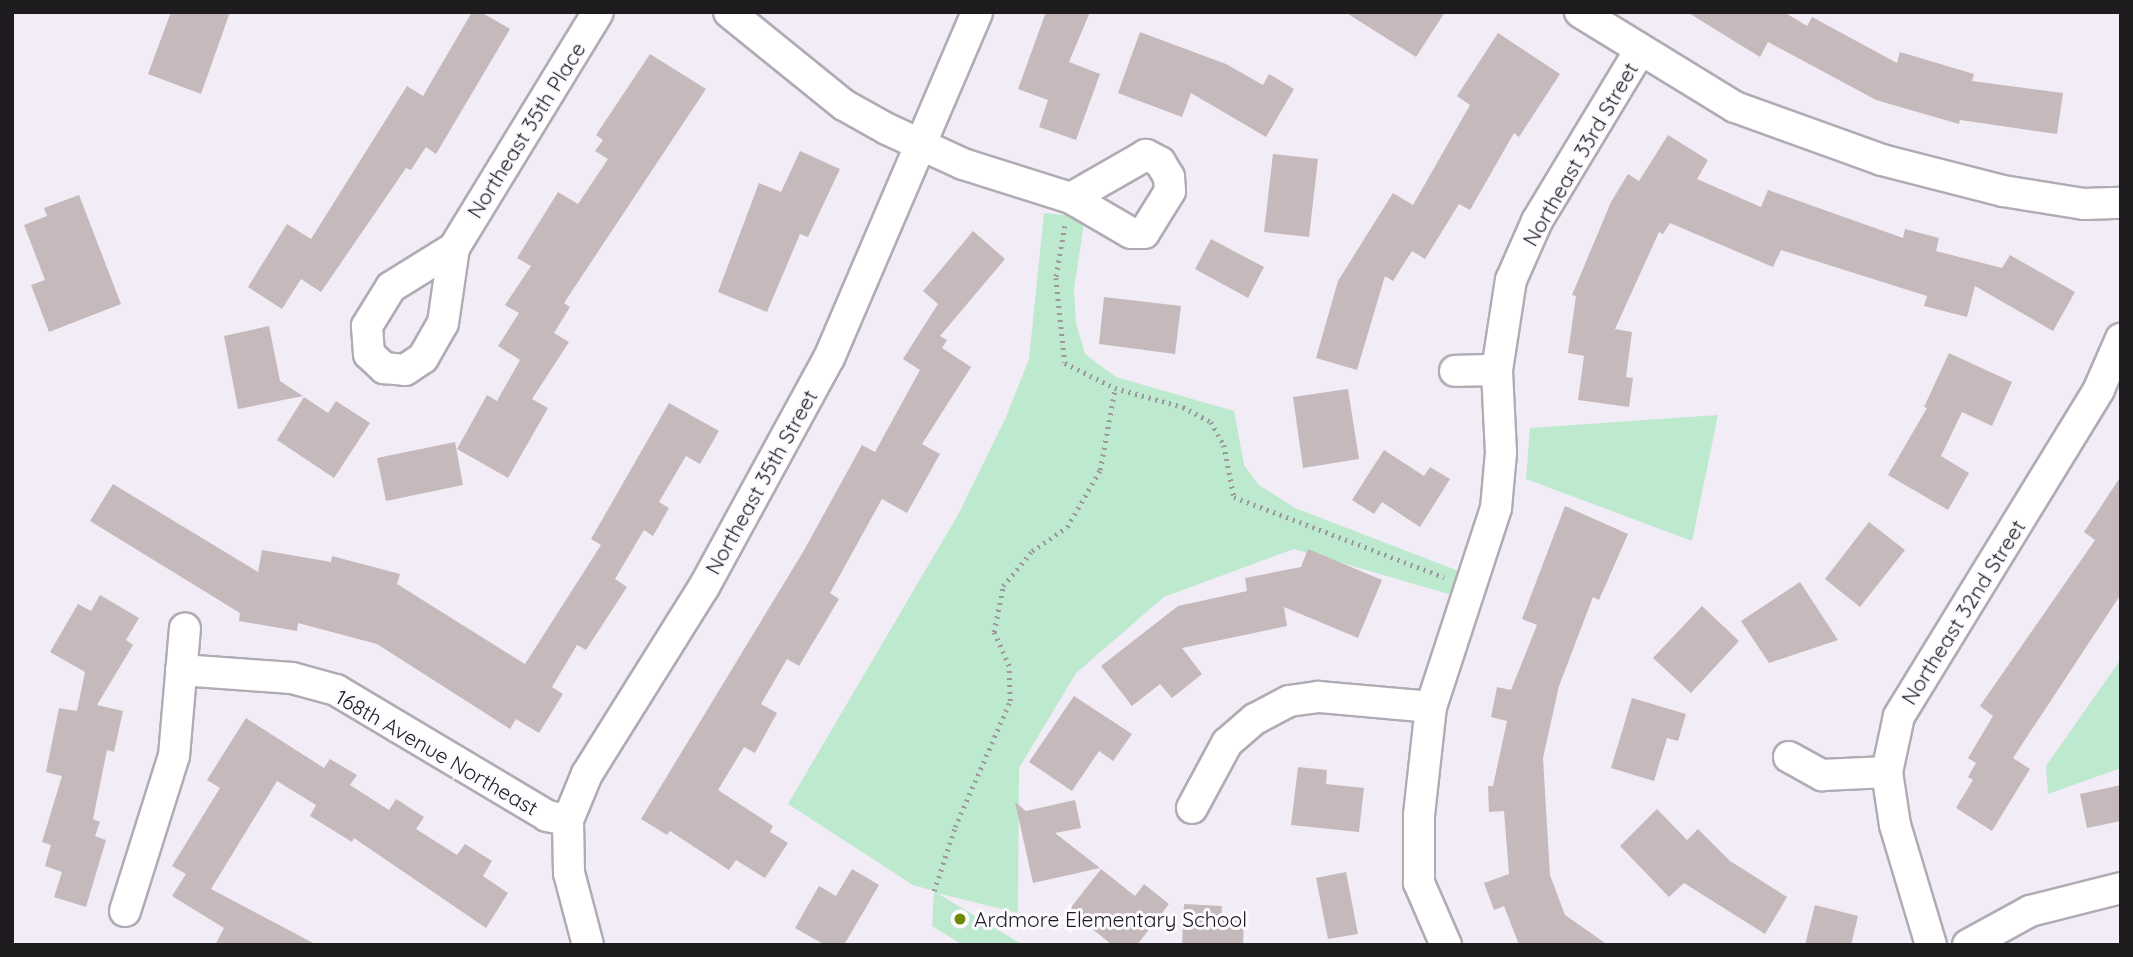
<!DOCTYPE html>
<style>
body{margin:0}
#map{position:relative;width:2133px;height:957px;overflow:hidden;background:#f2ecf6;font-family:Quicksand,sans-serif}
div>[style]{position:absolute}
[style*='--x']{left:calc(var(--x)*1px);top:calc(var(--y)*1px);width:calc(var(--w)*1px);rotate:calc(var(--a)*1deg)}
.green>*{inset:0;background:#bde9cf}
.building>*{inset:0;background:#c5b9bc}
.path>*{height:4.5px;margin-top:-2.25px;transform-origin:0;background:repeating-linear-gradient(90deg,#9d989f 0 2px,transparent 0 7px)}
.roads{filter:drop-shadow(2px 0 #b1abb5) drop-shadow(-2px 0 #b1abb5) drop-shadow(0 2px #b1abb5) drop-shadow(0 -2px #b1abb5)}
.minor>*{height:30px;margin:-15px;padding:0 15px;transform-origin:15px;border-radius:15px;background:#fff}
.dots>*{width:19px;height:19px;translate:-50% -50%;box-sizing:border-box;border:4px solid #fdfbff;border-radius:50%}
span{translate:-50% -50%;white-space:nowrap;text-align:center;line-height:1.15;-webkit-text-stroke:6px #fdfbff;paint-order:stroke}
.street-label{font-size:21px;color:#1d1b1e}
.poi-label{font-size:21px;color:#1d1b1e}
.left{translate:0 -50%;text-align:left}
.frame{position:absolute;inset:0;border:14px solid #1d1b1e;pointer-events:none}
</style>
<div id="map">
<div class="green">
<i style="clip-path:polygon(1044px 213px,1085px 217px,1074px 290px,1076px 323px,1085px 354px,1116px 377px,1234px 411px,1244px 465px,1259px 485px,1295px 508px,1469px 575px,1459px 597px,1294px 549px,1164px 597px,1076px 673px,1019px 768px,1018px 913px,937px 893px,1023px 945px,963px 945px,932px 926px,934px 891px,913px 885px,788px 804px,959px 513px,1006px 417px,1029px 359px)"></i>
<i style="clip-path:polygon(1718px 415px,1692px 541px,1526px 479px,1530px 428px)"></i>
<i style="clip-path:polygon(2121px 659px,2121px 768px,2048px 794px,2046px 766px)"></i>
</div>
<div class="building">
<i style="clip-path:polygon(171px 12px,230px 12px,201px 94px,148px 74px)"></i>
<i style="clip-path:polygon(472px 12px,481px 12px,510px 29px,436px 154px,426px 147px,411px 170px,406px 168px,321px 292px,301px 279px,282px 309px,248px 287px,287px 224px,311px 239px,407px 86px,423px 96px)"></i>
<i style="clip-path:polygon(1046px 12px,1090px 12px,1069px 62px,1100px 74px,1076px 140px,1039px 127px,1048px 100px,1018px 89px)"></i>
<i style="clip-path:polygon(1345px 12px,1445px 12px,1416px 57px)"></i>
<i style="clip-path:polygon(1687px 12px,1784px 12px,1807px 26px,1812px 17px,1897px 63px,1900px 52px,1974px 74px,1972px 81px,2063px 93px,2057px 134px,1960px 120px,1959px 124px,1876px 100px,1768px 42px,1760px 57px)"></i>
<i style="clip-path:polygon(1140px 32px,1226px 64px,1263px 85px,1269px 74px,1294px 89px,1266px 137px,1191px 93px,1182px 117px,1118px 93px)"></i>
<i style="clip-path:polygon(1498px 33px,1560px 74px,1519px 137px,1514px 133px,1470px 210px,1459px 204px,1425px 259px,1412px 251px,1393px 281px,1385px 276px,1357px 370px,1316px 358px,1338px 281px,1393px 193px,1413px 205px,1470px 105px,1457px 96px)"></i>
<i style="clip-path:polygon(650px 54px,706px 89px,564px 303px,570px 307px,554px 333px,569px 342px,532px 399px,548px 408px,508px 478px,457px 449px,487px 395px,497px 401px,520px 360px,498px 346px,519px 313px,505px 305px,531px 266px,517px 258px,558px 192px,578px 204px,608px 159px,595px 151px,603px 140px,596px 135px)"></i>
<i style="clip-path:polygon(1668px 135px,1708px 160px,1697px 179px,1761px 207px,1768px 190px,1903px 238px,1905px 229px,1939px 238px,1936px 251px,2002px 268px,2010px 255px,2075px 292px,2053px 331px,1975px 286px,1967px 317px,1924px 306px,1927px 296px,1781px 250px,1773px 267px,1670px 223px,1663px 234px,1659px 232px,1615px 329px,1632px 332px,1626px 377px,1633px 378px,1629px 407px,1578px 400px,1584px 356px,1568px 353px,1576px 296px,1572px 295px,1611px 202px,1628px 174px,1639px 181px)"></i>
<i style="clip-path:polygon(800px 151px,840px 169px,808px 237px,800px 234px,767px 312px,718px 292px,759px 183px,781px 192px)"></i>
<i style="clip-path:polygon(1273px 154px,1318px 159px,1309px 237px,1264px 232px)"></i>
<i style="clip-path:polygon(79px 195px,121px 304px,49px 332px,31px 285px,45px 280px,24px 225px,47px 216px,44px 208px)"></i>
<i style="clip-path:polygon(973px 231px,1005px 259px,940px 336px,947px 340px,942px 348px,971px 367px,922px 444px,940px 454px,907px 513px,882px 499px,830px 593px,839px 599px,799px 666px,787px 659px,761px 704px,777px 713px,755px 753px,744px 747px,718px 790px,773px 826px,770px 832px,788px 843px,765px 878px,736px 860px,729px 870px,670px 831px,667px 835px,641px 819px,803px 552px,862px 445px,875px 452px,920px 370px,903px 359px,938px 304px,923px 291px)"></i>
<i style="clip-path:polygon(1211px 239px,1264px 267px,1248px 298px,1195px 269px)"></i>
<i style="clip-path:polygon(1104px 297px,1181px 306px,1175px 354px,1099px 344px)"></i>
<i style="clip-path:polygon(269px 326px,280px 381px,303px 396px,238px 409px,224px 336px)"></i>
<i style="clip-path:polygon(1949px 353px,2012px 382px,1992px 426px,1962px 412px,1941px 456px,1969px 473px,1948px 510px,1888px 475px,1927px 408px,1924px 407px)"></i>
<i style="clip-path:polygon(1348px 389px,1359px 459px,1303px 468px,1293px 397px)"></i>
<i style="clip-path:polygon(304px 397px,328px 413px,336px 401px,370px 423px,334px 478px,277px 440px)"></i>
<i style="clip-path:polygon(669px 403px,719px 431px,700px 464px,686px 456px,659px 502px,669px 508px,653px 536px,644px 530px,615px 579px,627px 587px,586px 650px,577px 645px,552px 687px,563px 694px,539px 733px,516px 719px,510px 729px,377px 644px,298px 623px,297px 631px,239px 621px,240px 613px,90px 521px,113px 484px,258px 572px,262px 550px,331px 562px,332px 556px,400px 574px,397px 584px,525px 664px,601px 545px,591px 539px)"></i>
<i style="clip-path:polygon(455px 442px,463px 485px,386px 501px,377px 458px)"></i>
<i style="clip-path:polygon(1384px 450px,1424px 476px,1430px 467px,1450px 479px,1420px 527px,1382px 502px,1374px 514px,1352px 500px)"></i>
<i style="clip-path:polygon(2121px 476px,2121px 594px,2013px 758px,2030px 769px,1992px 831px,1956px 808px,1973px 780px,1968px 777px,1976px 763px,1968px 758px,1993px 716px,1980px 706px,2095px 540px,2084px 532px)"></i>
<i style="clip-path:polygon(1565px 506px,1628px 534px,1599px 600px,1593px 597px,1559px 686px,1543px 758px,1550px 875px,1565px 915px,1608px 945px,1519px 945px,1504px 906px,1494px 910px,1484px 883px,1509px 874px,1504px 811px,1489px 812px,1488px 786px,1493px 786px,1507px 721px,1491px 717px,1497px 687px,1511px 690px,1537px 625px,1522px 619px)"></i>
<i style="clip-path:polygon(1869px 522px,1905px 550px,1860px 607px,1825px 579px)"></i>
<i style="clip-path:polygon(1308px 549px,1382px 580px,1358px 638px,1284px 607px,1287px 626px,1182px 648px,1202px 674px,1172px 698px,1160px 684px,1132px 706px,1101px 666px,1178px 606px,1247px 591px,1245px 578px,1301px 567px)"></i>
<i style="clip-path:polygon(1800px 582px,1838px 640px,1769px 663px,1741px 621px)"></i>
<i style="clip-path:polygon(100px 595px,139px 618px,126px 640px,133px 645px,97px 705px,123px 711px,114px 752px,107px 750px,93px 819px,100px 822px,95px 836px,106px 840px,86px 907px,54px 897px,62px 872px,45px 866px,51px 845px,42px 842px,62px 776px,46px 772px,59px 708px,77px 711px,85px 672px,50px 652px,78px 604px,91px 611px)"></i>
<i style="clip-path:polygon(1702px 606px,1739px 641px,1691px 693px,1653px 658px)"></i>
<i style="clip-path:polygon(1074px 696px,1132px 734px,1113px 761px,1099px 751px,1072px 791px,1029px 762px)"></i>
<i style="clip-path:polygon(1632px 698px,1686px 714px,1678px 741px,1667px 738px,1654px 781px,1611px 768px)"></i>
<i style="clip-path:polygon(246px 718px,324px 768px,330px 759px,357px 775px,350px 785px,389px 810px,396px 799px,424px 817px,416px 829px,457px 855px,465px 844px,492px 861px,483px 876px,508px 893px,486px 928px,354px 838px,352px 842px,310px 816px,316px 805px,277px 781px,211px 889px,317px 945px,215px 945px,224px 928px,172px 896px,186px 874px,172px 866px,220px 788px,207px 780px)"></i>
<i style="clip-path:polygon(1298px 767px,1327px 770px,1326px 784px,1364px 788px,1359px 832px,1291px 825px)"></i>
<i style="clip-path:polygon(2121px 785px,2121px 821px,2087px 828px,2080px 794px)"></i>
<i style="clip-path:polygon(1075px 800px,1081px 828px,1055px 833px,1100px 868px,1033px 883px,1015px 802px,1026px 811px)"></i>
<i style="clip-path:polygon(1657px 809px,1687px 840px,1698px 829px,1730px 861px,1787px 897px,1765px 934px,1684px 883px,1669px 897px,1620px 846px)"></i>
<i style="clip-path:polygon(852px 869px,879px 885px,844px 945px,825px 945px,795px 928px,819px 886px,836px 896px)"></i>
<i style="clip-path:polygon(1101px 869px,1135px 896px,1144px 884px,1169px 904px,1137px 945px,1112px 945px,1069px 910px)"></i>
<i style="clip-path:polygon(1346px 872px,1358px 934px,1328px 939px,1316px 878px)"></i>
<i style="clip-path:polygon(1184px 904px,1222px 906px,1221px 919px,1244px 920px,1243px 945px,1182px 945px)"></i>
<i style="clip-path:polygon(1815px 905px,1858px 916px,1851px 945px,1805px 945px)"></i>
</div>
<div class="path">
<i style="--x:1065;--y:226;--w:53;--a:99.8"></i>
<i style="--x:1056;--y:278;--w:85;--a:84"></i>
<i style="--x:1065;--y:363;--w:56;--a:26.6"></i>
<i style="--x:1115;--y:388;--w:71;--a:15.6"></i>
<i style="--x:1183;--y:407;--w:32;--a:28"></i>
<i style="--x:1211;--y:422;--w:26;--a:61"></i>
<i style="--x:1224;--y:445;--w:53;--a:79.1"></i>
<i style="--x:1234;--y:497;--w:225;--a:20.9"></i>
<i style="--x:934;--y:891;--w:67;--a:-71.8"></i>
<i style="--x:955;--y:827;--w:137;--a:-66.4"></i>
<i style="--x:1010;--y:701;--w:35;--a:-92"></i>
<i style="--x:1009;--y:666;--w:37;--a:-114"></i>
<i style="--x:994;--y:632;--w:47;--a:-78.9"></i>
<i style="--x:1003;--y:586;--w:45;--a:-50.4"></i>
<i style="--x:1032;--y:551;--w:42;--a:-34.4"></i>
<i style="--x:1067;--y:527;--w:66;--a:-59.9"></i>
<i style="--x:1100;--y:470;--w:83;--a:-79.6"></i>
</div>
<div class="roads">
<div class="minor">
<i style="--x:729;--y:12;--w:148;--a:39"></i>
<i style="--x:844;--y:105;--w:49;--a:29.2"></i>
<i style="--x:887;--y:129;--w:84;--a:24.7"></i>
<i style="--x:963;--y:164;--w:113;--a:17.5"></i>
<i style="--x:1071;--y:198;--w:69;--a:30.3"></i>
<i style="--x:1131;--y:233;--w:13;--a:0"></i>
<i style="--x:1144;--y:233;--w:49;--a:-58.2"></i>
<i style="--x:1170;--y:191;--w:14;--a:-94"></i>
<i style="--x:1169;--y:177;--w:17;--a:-121"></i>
<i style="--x:1160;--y:162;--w:16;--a:-153"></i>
<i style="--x:1146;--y:155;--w:86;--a:150.2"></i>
<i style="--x:1580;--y:12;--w:182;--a:31.5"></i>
<i style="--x:1735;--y:107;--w:156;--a:19.8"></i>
<i style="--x:1882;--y:160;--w:125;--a:14.4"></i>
<i style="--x:2003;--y:191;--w:82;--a:9.1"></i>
<i style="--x:2084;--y:204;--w:37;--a:-2"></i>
<i style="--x:454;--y:248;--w:74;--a:148.2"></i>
<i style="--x:391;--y:287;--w:46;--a:121.6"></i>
<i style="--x:367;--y:326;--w:28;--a:86"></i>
<i style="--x:369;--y:354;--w:21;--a:43"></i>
<i style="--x:384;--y:368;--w:21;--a:5"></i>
<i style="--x:405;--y:370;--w:22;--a:-34"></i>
<i style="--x:423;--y:358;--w:40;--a:-60.3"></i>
<i style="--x:443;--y:323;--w:76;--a:-81.7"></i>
<i style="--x:454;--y:248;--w:276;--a:-58.6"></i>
<i style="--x:1455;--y:371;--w:42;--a:-1.4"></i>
<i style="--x:181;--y:670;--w:111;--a:4.1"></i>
<i style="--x:292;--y:678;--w:46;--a:15.3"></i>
<i style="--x:336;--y:690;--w:246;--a:30.8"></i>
<i style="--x:547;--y:816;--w:21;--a:11"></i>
<i style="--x:1789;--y:757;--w:38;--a:29"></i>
<i style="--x:1822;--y:775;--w:65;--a:-2.6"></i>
<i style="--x:1192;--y:808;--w:74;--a:-61.7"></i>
<i style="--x:1227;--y:743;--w:37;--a:-41"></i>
<i style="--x:1255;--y:719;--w:38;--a:-28"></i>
<i style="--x:1289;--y:701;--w:30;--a:-8"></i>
<i style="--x:1319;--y:697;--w:112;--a:5.1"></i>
<i style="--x:125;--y:911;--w:163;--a:-72.5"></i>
<i style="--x:174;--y:756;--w:128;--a:-85.1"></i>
<i style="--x:588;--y:945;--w:74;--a:-104.8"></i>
<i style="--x:569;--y:873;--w:53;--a:-91.1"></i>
<i style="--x:568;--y:820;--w:50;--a:-67.6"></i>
<i style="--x:587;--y:774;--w:221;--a:-58"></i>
<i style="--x:704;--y:587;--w:261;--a:-61.4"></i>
<i style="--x:829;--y:358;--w:376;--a:-66.8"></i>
<i style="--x:1446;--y:945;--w:68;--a:-113.5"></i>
<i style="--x:1419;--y:883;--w:68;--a:-90"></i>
<i style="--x:1419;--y:815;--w:109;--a:-83.7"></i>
<i style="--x:1431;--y:707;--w:209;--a:-71.9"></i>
<i style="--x:1496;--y:508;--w:55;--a:-84.8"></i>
<i style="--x:1501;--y:453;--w:83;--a:-92.8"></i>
<i style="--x:1497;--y:370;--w:91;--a:-81.2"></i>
<i style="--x:1511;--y:280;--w:64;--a:-66.2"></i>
<i style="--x:1537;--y:221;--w:200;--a:-58.9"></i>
<i style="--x:1931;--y:945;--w:125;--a:-106.7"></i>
<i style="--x:1895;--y:825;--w:54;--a:-98.6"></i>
<i style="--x:1887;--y:772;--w:57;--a:-77.9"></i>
<i style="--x:1899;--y:716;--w:383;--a:-58.5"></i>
<i style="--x:2099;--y:389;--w:55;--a:-66.3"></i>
<i style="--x:1968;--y:945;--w:71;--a:-28.7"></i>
<i style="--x:2030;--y:911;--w:94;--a:-14.2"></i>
</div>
</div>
<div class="dots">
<i style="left:960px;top:919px;background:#6f8a00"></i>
</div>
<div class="street-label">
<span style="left:526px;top:130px;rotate:-58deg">Northeast 35th Place</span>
<span style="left:1580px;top:154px;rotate:-60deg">Northeast 33rd Street</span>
<span style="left:761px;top:482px;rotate:-61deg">Northeast 35th Street</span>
<span style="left:1963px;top:612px;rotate:-58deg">Northeast 32nd Street</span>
<span style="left:437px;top:752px;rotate:30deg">168th Avenue Northeast</span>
</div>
<div class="poi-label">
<span class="left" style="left:974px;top:919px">Ardmore Elementary School</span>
</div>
<div class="frame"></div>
</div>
